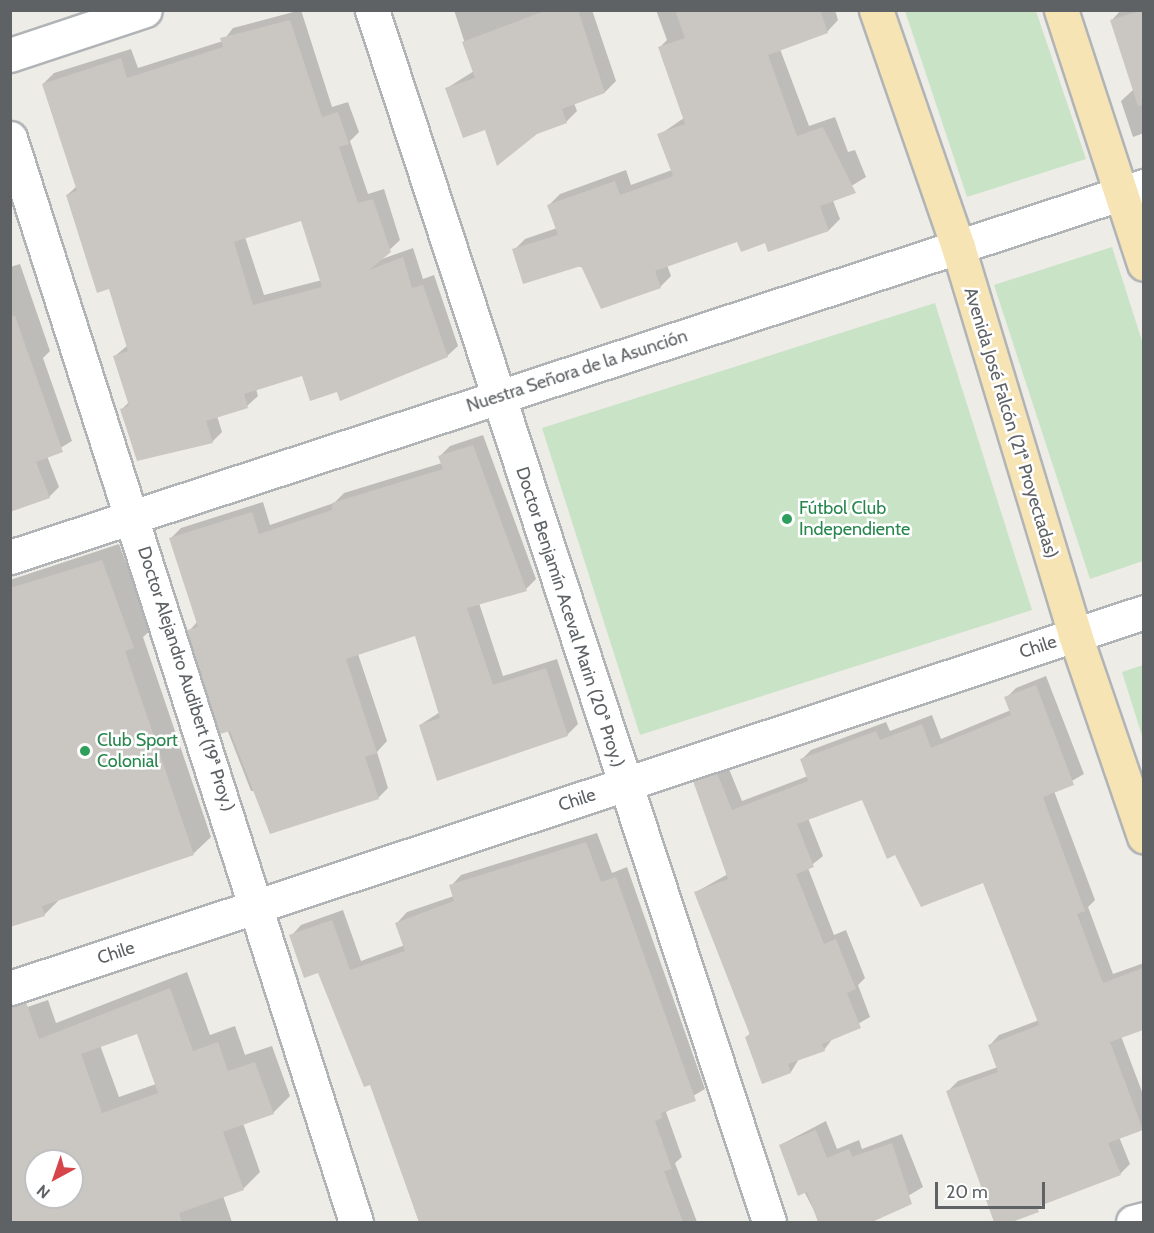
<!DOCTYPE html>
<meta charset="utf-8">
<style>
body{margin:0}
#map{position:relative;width:1154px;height:1233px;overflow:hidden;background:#eeece6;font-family:Cabin,sans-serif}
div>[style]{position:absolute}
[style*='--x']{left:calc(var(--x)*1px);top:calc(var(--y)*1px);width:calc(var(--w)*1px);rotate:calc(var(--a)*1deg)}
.green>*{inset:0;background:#c9e3c6}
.shadow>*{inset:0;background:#0003}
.building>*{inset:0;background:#cac7c3}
.roads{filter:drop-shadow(2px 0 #b1b4b7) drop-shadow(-2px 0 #b1b4b7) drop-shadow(0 2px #b1b4b7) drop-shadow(0 -2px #b1b4b7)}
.minor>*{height:33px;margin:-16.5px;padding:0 16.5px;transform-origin:16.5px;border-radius:16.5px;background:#fff}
.major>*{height:33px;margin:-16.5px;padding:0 16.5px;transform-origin:16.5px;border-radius:16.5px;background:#f6e4b4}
.dots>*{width:16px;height:16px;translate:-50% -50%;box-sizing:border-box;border:3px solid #fff;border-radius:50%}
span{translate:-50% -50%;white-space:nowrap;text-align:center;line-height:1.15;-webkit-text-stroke:5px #fff;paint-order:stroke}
.street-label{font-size:18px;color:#5e6265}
.leisure-label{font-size:18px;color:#27864d}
.left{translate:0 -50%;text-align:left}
.frame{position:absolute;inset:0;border:12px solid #5e6265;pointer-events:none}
.north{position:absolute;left:24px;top:1149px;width:60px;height:60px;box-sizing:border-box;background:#fff;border:2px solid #bfc0c1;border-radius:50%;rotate:220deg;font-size:16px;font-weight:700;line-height:24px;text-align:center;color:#5e6265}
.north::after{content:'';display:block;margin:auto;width:21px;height:27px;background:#d5454a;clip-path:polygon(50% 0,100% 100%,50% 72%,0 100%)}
.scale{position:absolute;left:935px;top:1182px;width:110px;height:27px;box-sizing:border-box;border:3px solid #5e6265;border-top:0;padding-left:8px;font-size:18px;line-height:21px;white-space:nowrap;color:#5e6265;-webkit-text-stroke:4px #fff;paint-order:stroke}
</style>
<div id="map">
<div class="green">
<i style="clip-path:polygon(905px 11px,1036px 11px,1086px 159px,967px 197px)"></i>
<i style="clip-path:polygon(1112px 247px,1143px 344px,1143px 561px,1090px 579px,994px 285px)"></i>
<i style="clip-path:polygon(935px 303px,1032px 610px,640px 735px,542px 428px)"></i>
<i style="clip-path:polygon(1143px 665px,1144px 665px,1143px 739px,1122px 672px)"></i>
</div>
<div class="shadow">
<i style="clip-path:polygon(evenodd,301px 10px,332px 107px,348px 102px,359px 132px,350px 141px,368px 194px,384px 189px,400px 240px,379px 260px,413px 248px,423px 279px,434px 275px,458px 346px,447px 356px,338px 390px,303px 374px,256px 389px,258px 396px,247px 406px,217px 416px,222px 432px,212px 442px,122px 409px,129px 402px,115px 356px,128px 345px,110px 287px,67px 195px,77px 186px,43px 84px,54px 73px,131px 49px,138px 68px,223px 41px,233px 28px,301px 10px,302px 219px,322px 280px,264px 295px,245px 237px,302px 219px)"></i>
<i style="clip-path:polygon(454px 10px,592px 10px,616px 81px,605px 92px,574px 103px,577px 111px,566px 122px,486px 128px,447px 88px,474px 71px)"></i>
<i style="clip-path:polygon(656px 10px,835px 10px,838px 20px,827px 32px,780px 49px,809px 126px,835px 117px,848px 152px,855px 150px,866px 177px,832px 198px,840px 219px,829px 230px,766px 241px,738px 240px,667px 265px,671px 276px,660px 287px,514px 250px,525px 239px,557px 228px,549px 205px,560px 194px,626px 170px,631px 185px,672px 170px,659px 135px,684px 118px,660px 47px,667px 40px)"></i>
<i style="clip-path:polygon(1121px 10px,1144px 10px,1144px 133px,1133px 137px,1121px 101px,1134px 89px,1111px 21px)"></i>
<i style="clip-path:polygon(20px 264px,50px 351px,43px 358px,72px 441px,47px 456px,59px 487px,49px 497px,10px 509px,10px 267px)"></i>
<i style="clip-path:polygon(483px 435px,536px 579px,526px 589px,479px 603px,503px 676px,557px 659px,578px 724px,567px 735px,420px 725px,440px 712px,416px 635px,358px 654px,387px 741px,377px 752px,388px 788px,378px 798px,251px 791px,189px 631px,198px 621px,171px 538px,181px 528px,263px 502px,270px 525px,334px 503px,344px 493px,442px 463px,440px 456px,450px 446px)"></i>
<i style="clip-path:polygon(119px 544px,151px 630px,143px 637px,211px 837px,193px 854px,61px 898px,45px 914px,10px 926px,10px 580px)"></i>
<i style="clip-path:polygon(1046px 676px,1084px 774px,1054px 791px,1095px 900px,1088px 907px,1113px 974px,1144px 963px,1144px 1028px,1121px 1036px,1144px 1097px,1144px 1127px,1119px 1137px,1130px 1164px,1120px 1174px,995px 1222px,948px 1091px,958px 1081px,998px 1067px,990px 1045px,999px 1035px,1039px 1020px,984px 881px,896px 854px,862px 798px,808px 818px,823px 856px,808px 868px,834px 935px,846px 930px,865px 978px,858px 985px,870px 1017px,833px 1038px,824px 1050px,799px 1059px,791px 1072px,763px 1082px,746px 1037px,751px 1033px,696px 892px,728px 874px,694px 782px,727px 764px,742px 801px,808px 776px,801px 760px,811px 750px,886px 722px,890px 731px,932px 715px,941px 739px,1011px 710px,1006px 698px,1016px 688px)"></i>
<i style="clip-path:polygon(597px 833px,612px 873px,627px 867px,705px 1089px,666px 1112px,682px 1157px,675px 1163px,697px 1222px,596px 1222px,590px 1205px,543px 1222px,419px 1222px,371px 1083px,319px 971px,291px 936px,301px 925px,343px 910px,361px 961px,405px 945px,397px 923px,407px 912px,454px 896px,451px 886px,461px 875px)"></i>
<i style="clip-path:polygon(evenodd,187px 972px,210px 1035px,235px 1026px,245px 1055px,272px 1046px,290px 1096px,273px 1113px,243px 1123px,260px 1172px,243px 1189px,223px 1196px,232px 1222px,10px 1222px,10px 1013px,48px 1000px,56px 1023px,187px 972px,138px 1032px,156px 1084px,119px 1097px,100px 1045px,138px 1032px,187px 972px,36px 1161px,72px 1161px,72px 1197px,36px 1197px,36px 1161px)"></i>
<i style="clip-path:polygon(826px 1121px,837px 1149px,859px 1140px,862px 1149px,902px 1134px,923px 1187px,864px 1222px,820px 1222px,780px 1145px)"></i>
</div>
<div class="building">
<i style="clip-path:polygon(547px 10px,578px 10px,605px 93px,562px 109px,567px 123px,537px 134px,497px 166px,485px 130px,463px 138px,445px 88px,475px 78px,462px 42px)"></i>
<i style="clip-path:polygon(675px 10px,820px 10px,828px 33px,768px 55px,797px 136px,823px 127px,856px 193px,820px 206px,829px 231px,768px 252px,765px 243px,741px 252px,737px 242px,655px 271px,661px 288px,601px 309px,581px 266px,523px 284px,512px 249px,558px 235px,547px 205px,615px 181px,620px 195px,673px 176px,657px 134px,685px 124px,658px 47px,685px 38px)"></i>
<i style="clip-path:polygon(1143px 10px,1143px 105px,1138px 106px,1110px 20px)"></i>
<i style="clip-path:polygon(evenodd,290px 20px,322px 117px,338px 112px,349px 144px,339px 147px,358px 203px,373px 199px,391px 252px,369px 270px,403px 257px,412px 288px,423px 285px,448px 357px,340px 401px,337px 392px,310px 401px,302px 376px,244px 394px,248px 408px,206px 421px,213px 443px,137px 461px,120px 409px,129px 406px,113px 356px,128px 351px,109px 289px,97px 293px,66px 195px,77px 191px,42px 84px,121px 58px,127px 78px,223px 47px,220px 38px,290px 20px,301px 221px,322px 287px,253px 305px,234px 242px,301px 221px)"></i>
<i style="clip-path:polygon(10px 316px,15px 316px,63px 452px,36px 462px,50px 498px,10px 512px)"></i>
<i style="clip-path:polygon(473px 445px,527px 591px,467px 608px,493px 685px,546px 668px,568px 736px,437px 781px,419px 725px,440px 718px,415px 636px,346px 659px,377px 753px,365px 757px,379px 799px,270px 834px,230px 731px,220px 734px,187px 630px,198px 627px,169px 538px,252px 512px,259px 534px,332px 510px,332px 503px,443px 469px,438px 456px)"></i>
<i style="clip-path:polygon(102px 560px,134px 648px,125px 651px,194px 855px,42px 906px,45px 916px,10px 927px,10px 588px)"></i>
<i style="clip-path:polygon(1036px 685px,1074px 785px,1043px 797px,1085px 911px,1077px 914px,1103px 983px,1143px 968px,1143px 1030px,1110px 1042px,1143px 1130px,1108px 1143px,1121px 1175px,1037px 1207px,1039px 1212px,1012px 1222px,994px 1222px,946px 1091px,998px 1072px,988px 1045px,1039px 1025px,983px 883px,921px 907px,895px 855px,887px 859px,862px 800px,797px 824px,814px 867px,796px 874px,824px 944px,836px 939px,856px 989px,847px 993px,861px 1028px,822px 1044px,825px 1051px,788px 1064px,791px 1073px,762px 1084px,745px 1037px,750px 1035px,694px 892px,728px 879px,693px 781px,717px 773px,732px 810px,808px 781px,800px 759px,876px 731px,880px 740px,922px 724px,931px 748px,1011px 715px,1004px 697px)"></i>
<i style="clip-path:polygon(586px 842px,601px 882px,616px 877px,696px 1101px,661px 1113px,662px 1118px,655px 1121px,672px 1169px,664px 1171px,683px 1222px,419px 1222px,370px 1085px,364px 1087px,318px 973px,304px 978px,289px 935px,332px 920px,350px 970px,405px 951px,395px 923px,454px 901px,449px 885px)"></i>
<i style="clip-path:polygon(evenodd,170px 988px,193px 1051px,218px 1042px,228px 1071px,255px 1062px,274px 1114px,223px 1132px,244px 1190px,179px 1213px,182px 1222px,10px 1222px,10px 1006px,26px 1002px,39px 1039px,170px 988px,137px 1034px,158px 1093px,102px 1113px,81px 1054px,137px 1034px,170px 988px,36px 1161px,72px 1161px,72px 1197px,36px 1197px,36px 1161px)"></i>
<i style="clip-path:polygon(816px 1130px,827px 1158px,849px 1149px,852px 1157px,892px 1143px,912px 1204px,872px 1222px,818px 1222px,807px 1192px,798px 1196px,779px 1145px)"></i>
</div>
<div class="roads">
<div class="minor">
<i style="--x:372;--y:10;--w:1275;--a:71.86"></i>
<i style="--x:10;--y:55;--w:142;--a:-18.4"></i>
<i style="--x:10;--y:138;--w:1138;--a:72.3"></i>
<i style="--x:10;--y:557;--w:1193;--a:-18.12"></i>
<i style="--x:10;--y:988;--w:1195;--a:-18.34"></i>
<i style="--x:1133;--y:1222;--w:11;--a:-15"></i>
</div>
<div class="major">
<i style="--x:876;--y:10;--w:251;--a:70.9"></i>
<i style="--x:958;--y:247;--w:405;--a:73.2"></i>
<i style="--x:1075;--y:635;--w:213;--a:71.1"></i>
<i style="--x:1061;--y:10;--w:267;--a:71.9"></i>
</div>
</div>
<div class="dots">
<i style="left:787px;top:519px;background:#2e9e5b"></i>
<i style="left:85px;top:751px;background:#2e9e5b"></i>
</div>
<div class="street-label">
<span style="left:577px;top:371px;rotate:-18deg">Nuestra Señora de la Asunción</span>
<span style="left:1011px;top:423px;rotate:73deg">Avenida José Falcón (21ª Proyectadas)</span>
<span style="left:570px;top:617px;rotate:72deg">Doctor Benjamín Aceval Marin (20ª Proy.)</span>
<span style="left:1038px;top:647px;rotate:-18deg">Chile</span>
<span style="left:186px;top:679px;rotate:72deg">Doctor Alejandro Audibert (19ª Proy.)</span>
<span style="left:577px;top:800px;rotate:-18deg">Chile</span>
<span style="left:116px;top:953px;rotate:-18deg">Chile</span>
</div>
<div class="leisure-label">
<span class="left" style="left:799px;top:519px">Fútbol Club<br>Independiente</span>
<span class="left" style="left:97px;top:751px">Club Sport<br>Colonial</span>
</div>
<div class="frame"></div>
<div class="north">N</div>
<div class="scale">20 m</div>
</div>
